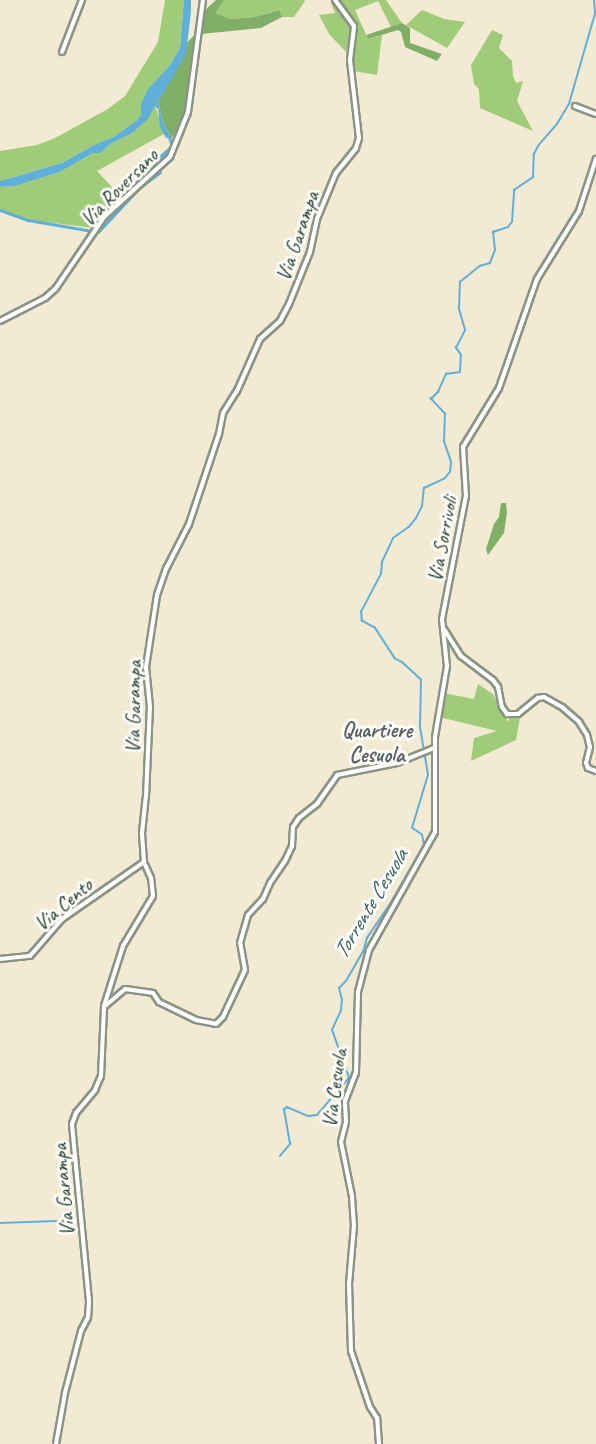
<!DOCTYPE html>
<style>
body{margin:0}
#map{position:relative;width:596px;height:1444px;overflow:hidden;background:#f3ead3;font-family:Caveat,sans-serif}
div>[style]{position:absolute}
[style*='--x']{left:calc(var(--x)*1px);top:calc(var(--y)*1px);width:calc(var(--w)*1px);rotate:calc(var(--a)*1deg)}
.green>*{inset:0;background:#a0cb78}
.forest>*{inset:0;background:#80af68}
.water>*{inset:0;background:#5fafd9}
.stream>*{height:1.5px;margin:-0.75px;padding:0 0.75px;transform-origin:0.75px;border-radius:0.75px;background:#5fafd9}
.canal>*{height:3px;margin:-1.5px;padding:0 1.5px;transform-origin:1.5px;border-radius:1.5px;background:#5fafd9}
.roads{filter:drop-shadow(2px 0 #899484) drop-shadow(-2px 0 #899484) drop-shadow(0 2px #899484) drop-shadow(0 -2px #899484)}
.minor>*{height:4px;margin:-2px;padding:0 2px;transform-origin:2px;border-radius:2px;background:#fff}
span{translate:-50% -50%;white-space:nowrap;text-align:center;line-height:1.15;-webkit-text-stroke:6px #fdfcf7;paint-order:stroke}
.street-label{font-size:21px;color:#1f3d34}
.neighbourhood-label{font-size:22px;color:#596066;font-weight:700}
.water-label{font-size:22px;color:#325f66;font-style:italic}
</style>
<div id="map">
<div class="green">
<i style="clip-path:polygon(165px 0,184px 0,180px 48px,170px 65px,148px 89px,141px 115px,137px 120px,114px 137px,96px 144px,62px 163px,0 181px,0 151px,37px 145px,55px 138px,108px 109px,125px 96px,158px 42px)"></i>
<i style="clip-path:polygon(224px 0,304px 0,305px 1px,294px 17px,282px 17px,278px 10px,255px 17px,230px 19px,214px 13px)"></i>
<i style="clip-path:polygon(330px 0,352px 25px,348px 54px,329px 34px,319px 15px,335px 13px)"></i>
<i style="clip-path:polygon(336px 0,386px 0,402px 23px,391px 27px,378px 1px,355px 10px,368px 39px,382px 35px,377px 75px,354px 71px,352px 55px,356px 25px)"></i>
<i style="clip-path:polygon(422px 10px,444px 19px,465px 22px,447px 48px,406px 25px)"></i>
<i style="clip-path:polygon(492px 30px,503px 35px,499px 48px,512px 61px,513px 76px,516px 83px,523px 81px,517px 101px,533px 131px,480px 108px,479px 89px,474px 84px,471px 65px)"></i>
<i style="clip-path:polygon(155px 105px,164px 134px,97px 171px,122px 198px,94px 228px,28px 220px,0 209px,0 187px,15px 186px,60px 172px,93px 153px,101px 153px,110px 144px,131px 134px,148px 118px)"></i>
<i style="clip-path:polygon(478px 684px,493px 694px,508px 722px,510px 716px,518px 715px,520px 718px,516px 740px,471px 761px,474px 738px,497px 731px,439px 717px,443px 693px,474px 699px)"></i>
</div>
<div class="forest">
<i style="clip-path:polygon(216px 0,224px 0,215px 13px,230px 19px,255px 17px,279px 10px,282px 17px,261px 28px,201px 34px,203px 12px)"></i>
<i style="clip-path:polygon(402px 23px,410px 28px,410px 43px,442px 54px,437px 61px,405px 47px,401px 32px,398px 30px,368px 39px,366px 35px)"></i>
<i style="clip-path:polygon(195px 34px,198px 35px,189px 103px,181px 127px,177px 129px,172px 138px,164px 125px,158px 102px,175px 70px,181px 63px,187px 43px)"></i>
<i style="clip-path:polygon(501px 503px,506px 503px,507px 513px,504px 533px,488px 555px,486px 549px,494px 524px,499px 517px)"></i>
</div>
<div class="water">
<i style="clip-path:polygon(184px 0,191px 0,191px 12px,186px 54px,158px 102px,164px 125px,172px 138px,166px 138px,160px 127px,158px 109px,155px 106px,148px 119px,131px 134px,110px 144px,101px 153px,93px 153px,60px 172px,15px 186px,0 187px,0 181px,62px 163px,96px 144px,114px 137px,137px 120px,141px 115px,141px 104px,148px 89px,170px 65px,180px 48px)"></i>
</div>
<div class="stream">
<i style="--x:280;--y:1156;--w:16;--a:-50"></i>
<i style="--x:290;--y:1144;--w:35;--a:-100"></i>
<i style="--x:284;--y:1110;--w:4;--a:-45"></i>
<i style="--x:287;--y:1107;--w:23;--a:23"></i>
<i style="--x:308;--y:1116;--w:9;--a:-6"></i>
<i style="--x:317;--y:1115;--w:49;--a:-49.1"></i>
<i style="--x:349;--y:1078;--w:51;--a:-109.5"></i>
<i style="--x:332;--y:1030;--w:21;--a:-65"></i>
<i style="--x:341;--y:1011;--w:11;--a:-85"></i>
<i style="--x:342;--y:1000;--w:12;--a:-104"></i>
<i style="--x:339;--y:988;--w:10;--a:-45"></i>
<i style="--x:346;--y:981;--w:34;--a:-60"></i>
<i style="--x:363;--y:952;--w:15;--a:-74"></i>
<i style="--x:367;--y:938;--w:41;--a:-55.9"></i>
<i style="--x:390;--y:904;--w:68;--a:-60"></i>
<i style="--x:424;--y:845;--w:10;--a:-101"></i>
<i style="--x:422;--y:835;--w:12;--a:-145"></i>
<i style="--x:412;--y:828;--w:55;--a:-73.2"></i>
<i style="--x:428;--y:775;--w:49;--a:-99.5"></i>
<i style="--x:420;--y:727;--w:47;--a:-88.8"></i>
<i style="--x:421;--y:680;--w:25;--a:-137"></i>
<i style="--x:403;--y:663;--w:9;--a:-153"></i>
<i style="--x:395;--y:659;--w:37;--a:-123"></i>
<i style="--x:375;--y:628;--w:15;--a:-152"></i>
<i style="--x:362;--y:621;--w:9;--a:-96"></i>
<i style="--x:361;--y:612;--w:43;--a:-62.2"></i>
<i style="--x:381;--y:574;--w:12;--a:-85"></i>
<i style="--x:382;--y:562;--w:26;--a:-65"></i>
<i style="--x:393;--y:538;--w:19;--a:-35"></i>
<i style="--x:409;--y:527;--w:11;--a:-52"></i>
<i style="--x:416;--y:518;--w:13;--a:-63"></i>
<i style="--x:422;--y:506;--w:18;--a:-84"></i>
<i style="--x:424;--y:488;--w:23;--a:-25"></i>
<i style="--x:445;--y:478;--w:8;--a:-50"></i>
<i style="--x:450;--y:472;--w:10;--a:-84"></i>
<i style="--x:451;--y:462;--w:21;--a:-109"></i>
<i style="--x:444;--y:442;--w:28;--a:-88"></i>
<i style="--x:445;--y:414;--w:21;--a:-133"></i>
<i style="--x:431;--y:399;--w:10;--a:-45"></i>
<i style="--x:438;--y:392;--w:20;--a:-66"></i>
<i style="--x:446;--y:374;--w:14;--a:-8"></i>
<i style="--x:460;--y:372;--w:17;--a:-87"></i>
<i style="--x:461;--y:355;--w:9;--a:-126"></i>
<i style="--x:456;--y:348;--w:20;--a:-63"></i>
<i style="--x:465;--y:330;--w:22;--a:-106"></i>
<i style="--x:459;--y:309;--w:27;--a:-88"></i>
<i style="--x:460;--y:282;--w:26;--a:-39"></i>
<i style="--x:480;--y:266;--w:10;--a:-17"></i>
<i style="--x:490;--y:263;--w:14;--a:-69"></i>
<i style="--x:495;--y:250;--w:18;--a:-96"></i>
<i style="--x:493;--y:232;--w:16;--a:-18"></i>
<i style="--x:508;--y:227;--w:6;--a:-51"></i>
<i style="--x:512;--y:222;--w:32;--a:-86"></i>
<i style="--x:514;--y:190;--w:23;--a:-34"></i>
<i style="--x:533;--y:177;--w:23;--a:-88"></i>
<i style="--x:534;--y:154;--w:9;--a:-63"></i>
<i style="--x:538;--y:146;--w:29;--a:-49"></i>
<i style="--x:557;--y:124;--w:23;--a:-59"></i>
<i style="--x:569;--y:104;--w:94;--a:-73.9"></i>
<i style="--x:595;--y:14;--w:14;--a:-94"></i>
<i style="--x:0;--y:1223;--w:56;--a:-2"></i>
<i style="--x:56;--y:1221;--w:18;--a:6"></i>
</div>
<div class="canal">
<i style="--x:0;--y:210;--w:30;--a:20"></i>
<i style="--x:28;--y:220;--w:71;--a:9.7"></i>
<i style="--x:98;--y:232;--w:60;--a:-47"></i>
<i style="--x:139;--y:188;--w:26;--a:-37"></i>
<i style="--x:160;--y:172;--w:7;--a:-124"></i>
<i style="--x:156;--y:166;--w:7;--a:-82"></i>
<i style="--x:157;--y:159;--w:20;--a:-41"></i>
<i style="--x:172;--y:146;--w:9;--a:-108"></i>
</div>
<div class="roads">
<div class="minor">
<i style="--x:62;--y:52;--w:56;--a:-69"></i>
<i style="--x:575;--y:106;--w:22;--a:21"></i>
<i style="--x:0;--y:321;--w:51;--a:-27.1"></i>
<i style="--x:45;--y:298;--w:15;--a:-42"></i>
<i style="--x:56;--y:288;--w:86;--a:-55.9"></i>
<i style="--x:104;--y:217;--w:89;--a:-42.3"></i>
<i style="--x:170;--y:157;--w:48;--a:-68.2"></i>
<i style="--x:188;--y:112;--w:113;--a:-82.4"></i>
<i style="--x:442;--y:619;--w:125;--a:-79"></i>
<i style="--x:466;--y:496;--w:49;--a:-93.5"></i>
<i style="--x:463;--y:447;--w:69;--a:-58.6"></i>
<i style="--x:499;--y:388;--w:115;--a:-70.8"></i>
<i style="--x:537;--y:279;--w:80;--a:-58.3"></i>
<i style="--x:579;--y:211;--w:55;--a:-71.9"></i>
<i style="--x:444;--y:629;--w:32;--a:58"></i>
<i style="--x:461;--y:656;--w:40;--a:37"></i>
<i style="--x:493;--y:680;--w:9;--a:54"></i>
<i style="--x:498;--y:687;--w:20;--a:79"></i>
<i style="--x:502;--y:707;--w:9;--a:54"></i>
<i style="--x:507;--y:714;--w:11;--a:0"></i>
<i style="--x:518;--y:714;--w:26;--a:-39"></i>
<i style="--x:538;--y:698;--w:6;--a:-9"></i>
<i style="--x:544;--y:697;--w:21;--a:29"></i>
<i style="--x:562;--y:707;--w:23;--a:41"></i>
<i style="--x:579;--y:722;--w:15;--a:58"></i>
<i style="--x:587;--y:735;--w:12;--a:76"></i>
<i style="--x:590;--y:747;--w:16;--a:104"></i>
<i style="--x:586;--y:763;--w:5;--a:68"></i>
<i style="--x:588;--y:768;--w:9;--a:21"></i>
<i style="--x:0;--y:959;--w:30;--a:-6"></i>
<i style="--x:30;--y:956;--w:49;--a:-49.1"></i>
<i style="--x:62;--y:919;--w:100;--a:-34.8"></i>
<i style="--x:105;--y:1006;--w:26;--a:-40"></i>
<i style="--x:125;--y:989;--w:22;--a:8"></i>
<i style="--x:147;--y:992;--w:6;--a:9"></i>
<i style="--x:153;--y:993;--w:11;--a:56"></i>
<i style="--x:159;--y:1002;--w:41;--a:25.9"></i>
<i style="--x:196;--y:1020;--w:20;--a:11"></i>
<i style="--x:216;--y:1024;--w:10;--a:-45"></i>
<i style="--x:223;--y:1017;--w:52;--a:-64.9"></i>
<i style="--x:245;--y:970;--w:27;--a:-100"></i>
<i style="--x:240;--y:943;--w:29;--a:-74"></i>
<i style="--x:248;--y:915;--w:22;--a:-47"></i>
<i style="--x:263;--y:899;--w:17;--a:-66"></i>
<i style="--x:270;--y:883;--w:27;--a:-56"></i>
<i style="--x:285;--y:861;--w:17;--a:-65"></i>
<i style="--x:292;--y:846;--w:19;--a:-87"></i>
<i style="--x:293;--y:827;--w:11;--a:-56"></i>
<i style="--x:299;--y:818;--w:23;--a:-38"></i>
<i style="--x:317;--y:804;--w:35;--a:-55"></i>
<i style="--x:337;--y:775;--w:61;--a:-11.3"></i>
<i style="--x:397;--y:763;--w:40;--a:-22"></i>
<i style="--x:56;--y:1444;--w:52;--a:-80"></i>
<i style="--x:65;--y:1393;--w:64;--a:-75.5"></i>
<i style="--x:81;--y:1331;--w:16;--a:-63"></i>
<i style="--x:88;--y:1317;--w:16;--a:-86"></i>
<i style="--x:89;--y:1301;--w:178;--a:-95.5"></i>
<i style="--x:72;--y:1124;--w:12;--a:-70"></i>
<i style="--x:76;--y:1113;--w:30;--a:-50"></i>
<i style="--x:95;--y:1090;--w:15;--a:-67"></i>
<i style="--x:101;--y:1076;--w:70;--a:-87.5"></i>
<i style="--x:104;--y:1006;--w:63;--a:-72.4"></i>
<i style="--x:123;--y:946;--w:58;--a:-59"></i>
<i style="--x:153;--y:896;--w:18;--a:-96"></i>
<i style="--x:151;--y:878;--w:17;--a:-114"></i>
<i style="--x:144;--y:862;--w:29;--a:-94"></i>
<i style="--x:142;--y:833;--w:36;--a:-84"></i>
<i style="--x:146;--y:797;--w:90;--a:-87.5"></i>
<i style="--x:150;--y:707;--w:40;--a:-95.7"></i>
<i style="--x:146;--y:667;--w:73;--a:-81.3"></i>
<i style="--x:157;--y:595;--w:28;--a:-71"></i>
<i style="--x:166;--y:569;--w:51;--a:-62.9"></i>
<i style="--x:189;--y:524;--w:95;--a:-71.6"></i>
<i style="--x:219;--y:434;--w:21;--a:-79"></i>
<i style="--x:223;--y:413;--w:26;--a:-58"></i>
<i style="--x:237;--y:391;--w:57;--a:-66.1"></i>
<i style="--x:260;--y:339;--w:27;--a:-42"></i>
<i style="--x:280;--y:321;--w:19;--a:-62"></i>
<i style="--x:289;--y:304;--w:56;--a:-68"></i>
<i style="--x:310;--y:252;--w:34;--a:-78"></i>
<i style="--x:317;--y:219;--w:50;--a:-67.6"></i>
<i style="--x:336;--y:173;--w:32;--a:-51"></i>
<i style="--x:356;--y:148;--w:10;--a:-73"></i>
<i style="--x:359;--y:138;--w:79;--a:-96.6"></i>
<i style="--x:350;--y:60;--w:34;--a:-83"></i>
<i style="--x:354;--y:26;--w:32;--a:-126"></i>
<i style="--x:379;--y:1444;--w:26;--a:-94"></i>
<i style="--x:377;--y:1418;--w:13;--a:-122"></i>
<i style="--x:370;--y:1407;--w:59;--a:-108.7"></i>
<i style="--x:351;--y:1351;--w:67;--a:-91.7"></i>
<i style="--x:349;--y:1284;--w:58;--a:-85.1"></i>
<i style="--x:354;--y:1226;--w:30;--a:-94"></i>
<i style="--x:352;--y:1196;--w:55;--a:-101.5"></i>
<i style="--x:341;--y:1142;--w:21;--a:-76"></i>
<i style="--x:346;--y:1122;--w:21;--a:-93"></i>
<i style="--x:345;--y:1101;--w:30;--a:-69"></i>
<i style="--x:356;--y:1073;--w:81;--a:-88.6"></i>
<i style="--x:358;--y:992;--w:43;--a:-75.3"></i>
<i style="--x:369;--y:950;--w:135;--a:-60.8"></i>
<i style="--x:435;--y:832;--w:95;--a:-90"></i>
<i style="--x:435;--y:737;--w:72;--a:-80.4"></i>
<i style="--x:447;--y:666;--w:47;--a:-96.1"></i>
</div>
</div>
<div class="street-label">
<span style="left:119px;top:187px;rotate:-45deg">Via Roversano</span>
<span style="left:297px;top:236px;rotate:-71deg">Via Garampa</span>
<span style="left:442px;top:539px;rotate:-79deg">Via Sorrivoli</span>
<span style="left:133px;top:707px;rotate:-89deg">Via Garampa</span>
<span style="left:63px;top:904px;rotate:-40deg">Via Cento</span>
<span style="left:334px;top:1088px;rotate:-82deg">Via Cesuola</span>
<span style="left:63px;top:1190px;rotate:-95deg">Via Garampa</span>
</div>
<div class="neighbourhood-label">
<span style="left:377px;top:743px">Quartiere<br>Cesuola</span>
</div>
<div class="water-label">
<span style="left:371px;top:904px;rotate:-59deg">Torrente Cesuola</span>
</div>
</div>
